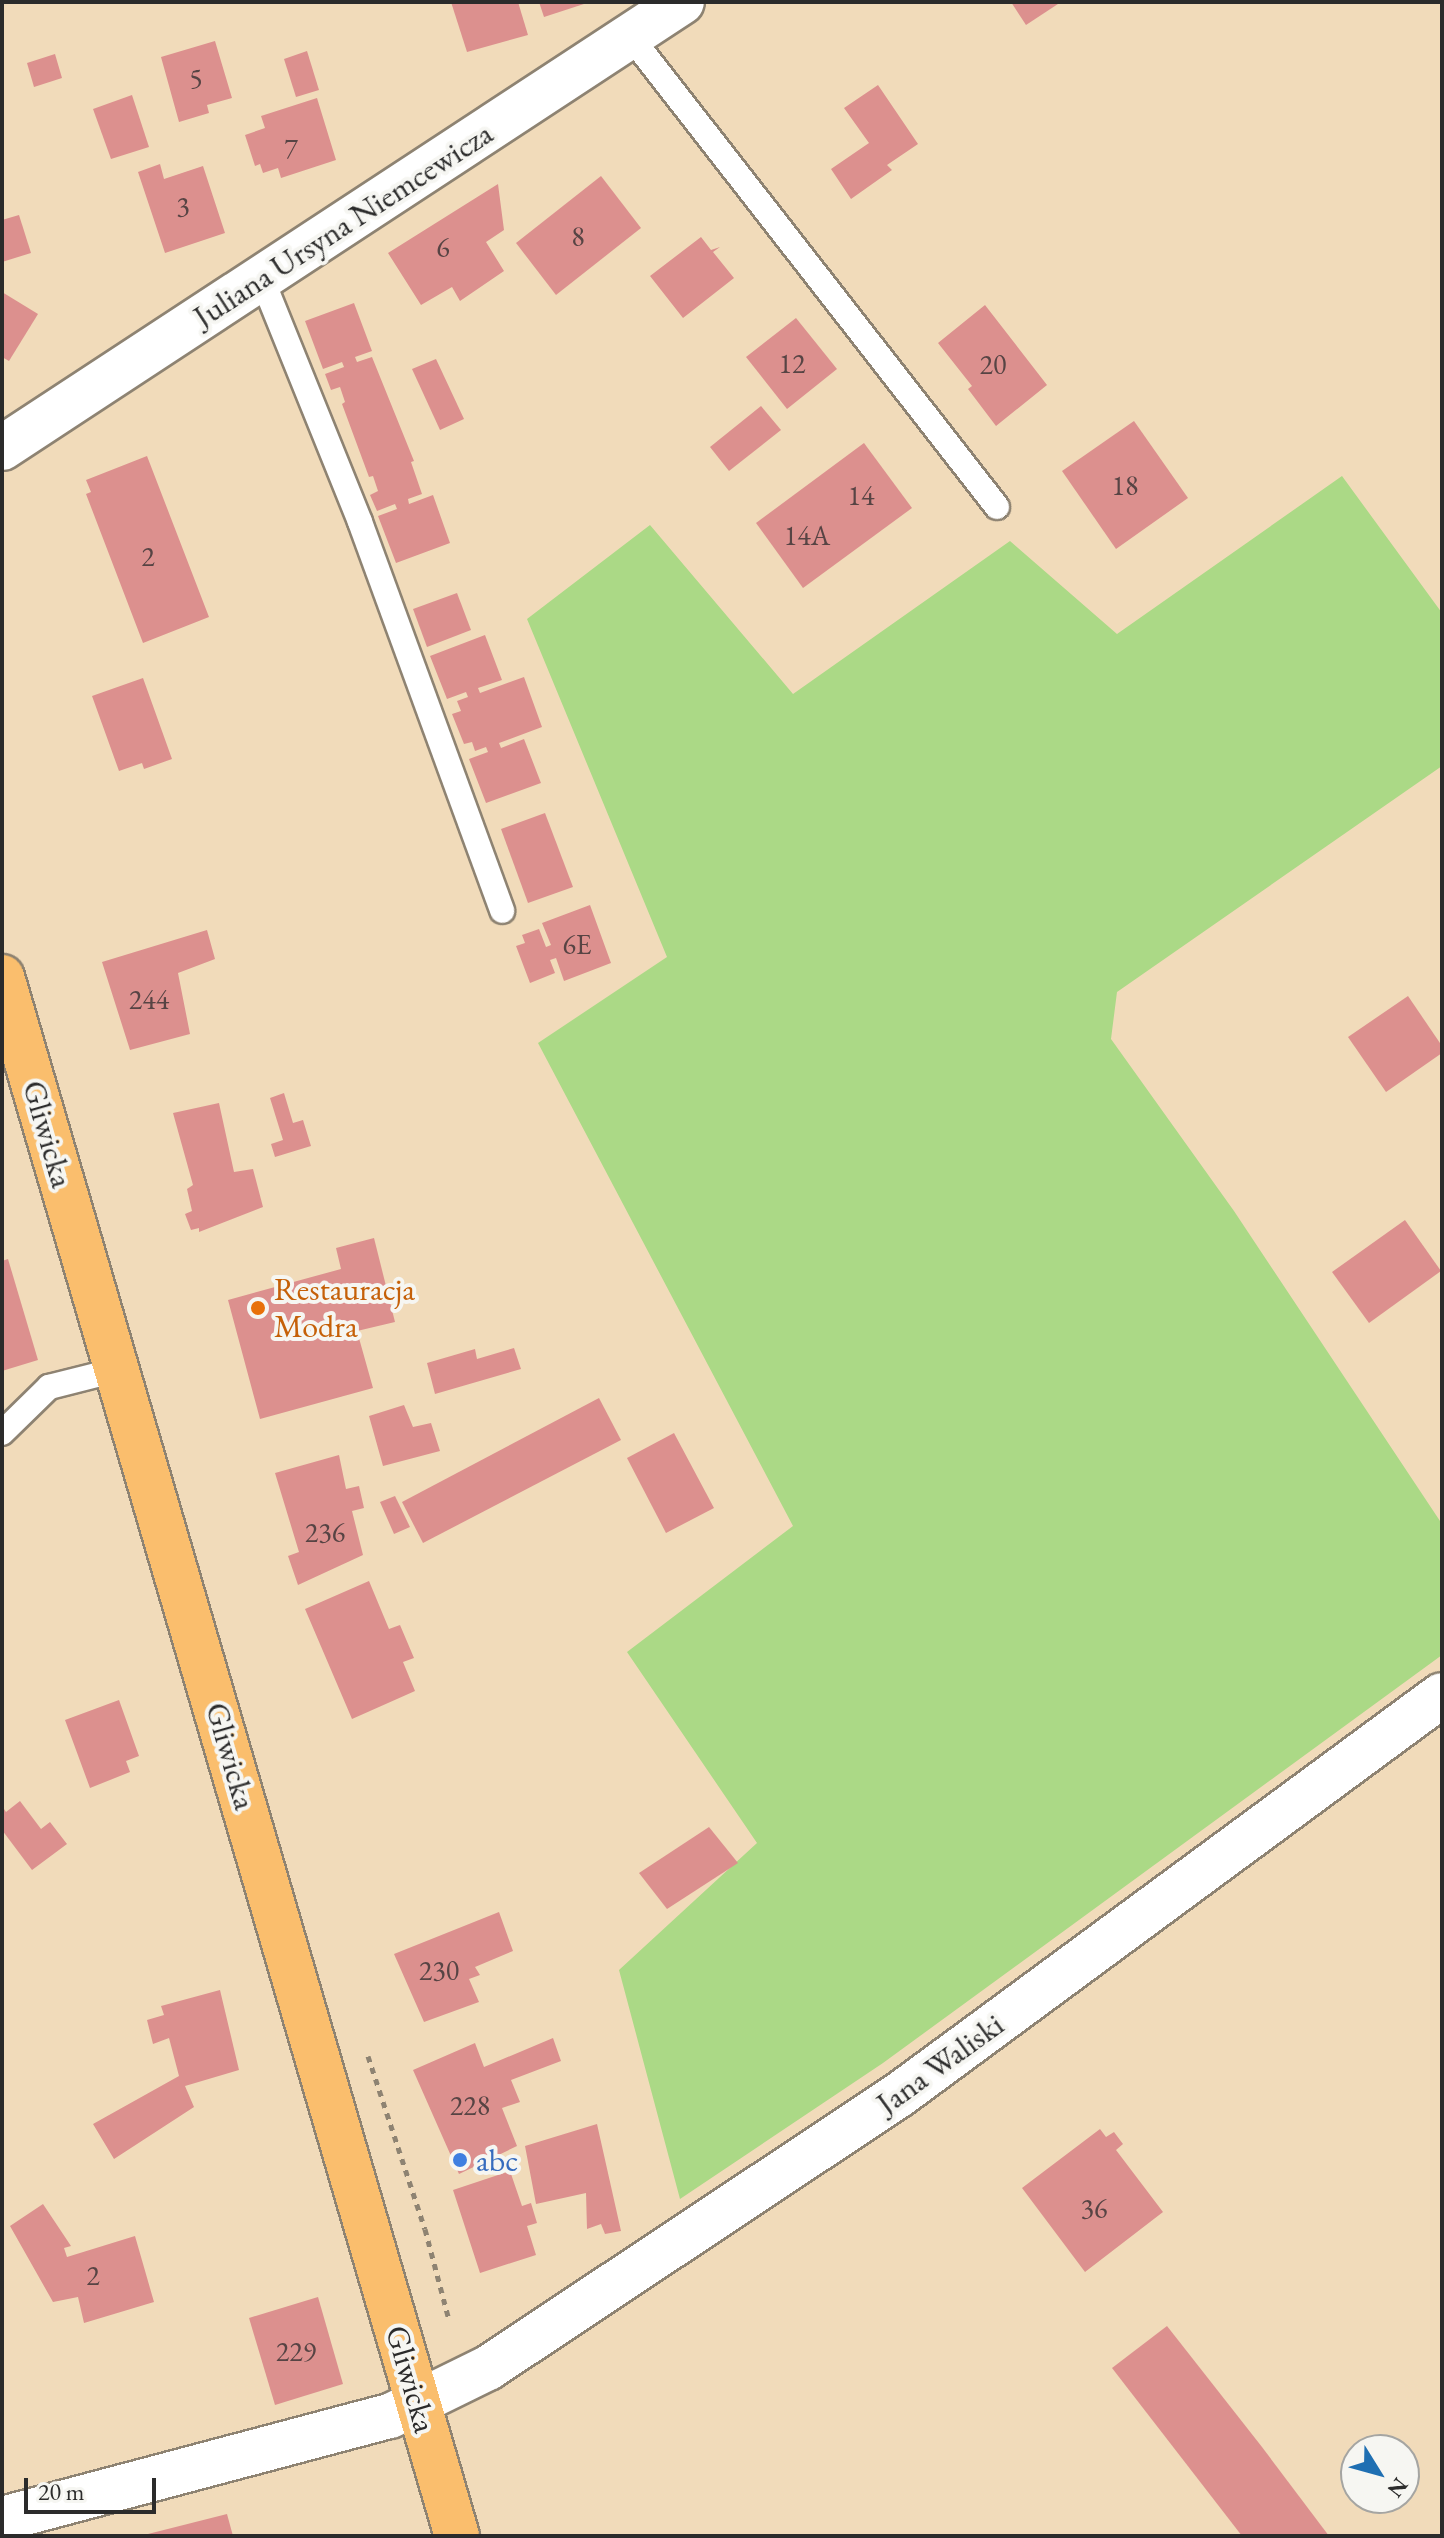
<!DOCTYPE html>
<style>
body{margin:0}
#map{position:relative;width:1444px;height:2538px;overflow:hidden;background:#f1dbba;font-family:"EB Garamond",serif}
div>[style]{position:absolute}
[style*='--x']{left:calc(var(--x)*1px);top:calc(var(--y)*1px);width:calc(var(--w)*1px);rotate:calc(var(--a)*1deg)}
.green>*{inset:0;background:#abd986}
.building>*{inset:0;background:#dc908e}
.path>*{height:5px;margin-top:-2.5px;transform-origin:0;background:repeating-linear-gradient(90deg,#8e8372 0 6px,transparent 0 12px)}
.roads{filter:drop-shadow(2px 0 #8e8372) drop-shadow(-2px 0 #8e8372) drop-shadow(0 2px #8e8372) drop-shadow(0 -2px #8e8372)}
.lane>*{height:24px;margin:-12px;padding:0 12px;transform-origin:12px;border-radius:12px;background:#fff}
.street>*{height:44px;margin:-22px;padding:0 22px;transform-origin:22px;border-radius:22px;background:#fff}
.primary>*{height:44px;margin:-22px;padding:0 22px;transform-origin:22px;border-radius:22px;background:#fabe6d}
.dots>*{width:22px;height:22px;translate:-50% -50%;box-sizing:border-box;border:4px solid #f6f6f2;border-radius:50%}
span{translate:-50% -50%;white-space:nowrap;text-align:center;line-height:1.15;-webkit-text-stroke:8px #f6f6f2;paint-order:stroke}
.number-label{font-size:28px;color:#574444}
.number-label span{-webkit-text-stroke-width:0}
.street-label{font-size:32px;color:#2b2b2b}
.food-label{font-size:32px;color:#c56008}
.left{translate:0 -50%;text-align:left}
.shop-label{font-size:32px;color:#366cbe}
.frame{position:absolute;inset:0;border:4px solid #2b2b2b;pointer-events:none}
.north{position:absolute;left:1340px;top:2434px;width:80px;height:80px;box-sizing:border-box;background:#f6f6f2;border:2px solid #a5a5a2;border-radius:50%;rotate:127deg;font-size:22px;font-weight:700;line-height:32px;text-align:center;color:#2b2b2b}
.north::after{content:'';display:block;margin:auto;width:28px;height:36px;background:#1f6fb2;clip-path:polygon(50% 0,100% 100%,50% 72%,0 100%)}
.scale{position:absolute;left:24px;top:2478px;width:132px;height:36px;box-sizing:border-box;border:4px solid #2b2b2b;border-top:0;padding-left:10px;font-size:24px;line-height:28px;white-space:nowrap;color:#2b2b2b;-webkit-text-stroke:6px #f6f6f2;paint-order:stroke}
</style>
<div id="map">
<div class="green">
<i style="clip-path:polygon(1342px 476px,1442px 613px,1442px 766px,1117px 992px,1111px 1039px,1234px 1211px,1442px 1524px,1442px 1655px,883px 2063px,680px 2199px,619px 1970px,757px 1843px,627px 1652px,793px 1526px,538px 1043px,667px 957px,527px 619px,650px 525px,793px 694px,1010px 541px,1117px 634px)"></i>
</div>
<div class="building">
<i style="clip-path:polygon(451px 2px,518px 2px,528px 35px,467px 52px)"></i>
<i style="clip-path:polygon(539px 2px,586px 2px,587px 3px,544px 17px)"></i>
<i style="clip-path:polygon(1011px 2px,1061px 2px,1026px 25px)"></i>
<i style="clip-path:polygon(215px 41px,232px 98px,207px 105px,209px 113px,179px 122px,161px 57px)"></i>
<i style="clip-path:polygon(307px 51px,319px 90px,296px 97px,284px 59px)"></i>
<i style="clip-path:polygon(55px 54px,62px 78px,34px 87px,27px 63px)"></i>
<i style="clip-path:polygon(878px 85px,918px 144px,887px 165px,892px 170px,851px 199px,831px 169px,869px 143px,844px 108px)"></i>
<i style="clip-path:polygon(132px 95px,149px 147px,111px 159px,93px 109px)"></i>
<i style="clip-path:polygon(317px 98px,336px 160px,281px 178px,278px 168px,263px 173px,260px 164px,255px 166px,245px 135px,265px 128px,261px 116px)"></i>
<i style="clip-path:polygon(160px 164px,164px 179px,203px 166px,225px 233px,165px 253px,138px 172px)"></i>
<i style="clip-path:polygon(601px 176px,641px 228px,556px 295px,516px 243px)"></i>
<i style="clip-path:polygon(498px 184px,504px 230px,486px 242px,504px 271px,460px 301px,452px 287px,421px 305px,388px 253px)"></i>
<i style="clip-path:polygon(19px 215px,31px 253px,2px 262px,2px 220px)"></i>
<i style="clip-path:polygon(701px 237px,711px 250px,720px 247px,713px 252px,734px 278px,683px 318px,650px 276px)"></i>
<i style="clip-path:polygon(2px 292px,38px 314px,9px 361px,2px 357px)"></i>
<i style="clip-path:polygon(354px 303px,372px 351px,355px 357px,357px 362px,372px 357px,414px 461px,411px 462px,422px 494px,408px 499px,409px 504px,433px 495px,450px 543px,396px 563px,378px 516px,397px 509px,395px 504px,377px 511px,370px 495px,378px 491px,373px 476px,369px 477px,342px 404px,345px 402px,340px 387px,331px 390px,325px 374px,344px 367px,342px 362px,323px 369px,305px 321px)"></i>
<i style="clip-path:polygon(985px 305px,1047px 385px,996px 426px,968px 389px,972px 386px,938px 343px)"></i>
<i style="clip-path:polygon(796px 318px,837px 369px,787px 409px,746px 357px)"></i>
<i style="clip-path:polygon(436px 359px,464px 419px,440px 430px,412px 369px)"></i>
<i style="clip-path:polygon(761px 406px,781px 430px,729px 471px,710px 447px)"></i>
<i style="clip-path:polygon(1134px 421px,1188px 498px,1116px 549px,1062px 471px)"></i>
<i style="clip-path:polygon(864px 443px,912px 508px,803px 588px,756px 523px)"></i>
<i style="clip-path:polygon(147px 456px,209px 617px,143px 643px,86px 494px,91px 492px,86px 480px)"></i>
<i style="clip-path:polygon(457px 593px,471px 630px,427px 647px,413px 609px)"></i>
<i style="clip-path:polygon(485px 635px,502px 680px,478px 688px,480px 693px,524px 677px,542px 727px,499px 743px,501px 748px,524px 739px,541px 783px,486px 803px,469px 759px,488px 752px,486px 747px,475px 751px,472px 742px,464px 744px,452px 714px,461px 711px,457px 701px,468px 697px,466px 692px,447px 699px,430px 656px)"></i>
<i style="clip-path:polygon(143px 678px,172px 759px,144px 769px,142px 763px,119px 771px,92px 696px)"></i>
<i style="clip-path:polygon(545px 813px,573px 887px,528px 903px,501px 829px)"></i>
<i style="clip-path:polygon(590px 905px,611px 963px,564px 981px,556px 958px,550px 960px,555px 973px,530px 983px,516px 946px,525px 943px,522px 935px,539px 929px,546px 947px,551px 945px,542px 923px)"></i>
<i style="clip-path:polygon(207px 930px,215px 959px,178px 973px,190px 1034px,130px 1050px,102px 962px)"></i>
<i style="clip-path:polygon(1408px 996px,1442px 1046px,1442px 1053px,1386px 1092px,1348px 1037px)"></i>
<i style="clip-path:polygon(284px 1093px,293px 1123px,303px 1120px,311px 1146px,275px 1157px,271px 1144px,283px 1140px,270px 1098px)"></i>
<i style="clip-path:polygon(219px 1103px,234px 1172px,253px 1169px,263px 1207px,199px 1232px,199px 1228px,191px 1230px,185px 1214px,192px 1211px,187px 1189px,193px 1185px,173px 1113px)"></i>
<i style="clip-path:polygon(1405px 1220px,1441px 1271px,1369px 1323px,1332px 1272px)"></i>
<i style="clip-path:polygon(374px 1238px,395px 1322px,357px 1331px,373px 1388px,260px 1419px,228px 1300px,341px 1269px,336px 1248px)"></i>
<i style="clip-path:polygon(8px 1259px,38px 1360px,2px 1371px,2px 1261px)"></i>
<i style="clip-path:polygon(514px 1348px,521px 1369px,435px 1394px,427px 1363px,475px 1349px,477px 1359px)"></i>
<i style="clip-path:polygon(599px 1398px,621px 1440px,423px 1543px,402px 1502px)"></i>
<i style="clip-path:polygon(404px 1405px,413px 1427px,431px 1423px,440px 1451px,383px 1466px,369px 1416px)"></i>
<i style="clip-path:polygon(674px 1433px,714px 1508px,666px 1533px,627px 1458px)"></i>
<i style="clip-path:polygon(339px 1455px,346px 1489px,359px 1486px,364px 1508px,352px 1511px,363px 1555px,298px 1585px,288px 1556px,299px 1552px,275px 1473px)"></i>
<i style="clip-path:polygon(395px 1496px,410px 1527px,394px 1534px,380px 1502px)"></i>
<i style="clip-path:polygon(369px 1581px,389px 1629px,400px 1625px,414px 1658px,403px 1662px,415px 1691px,352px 1719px,305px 1609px)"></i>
<i style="clip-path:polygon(119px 1700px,139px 1756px,126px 1761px,130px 1772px,90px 1788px,65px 1720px)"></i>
<i style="clip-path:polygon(20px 1801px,41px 1829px,50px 1822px,67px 1844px,32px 1870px,2px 1830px,2px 1806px,6px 1812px)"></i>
<i style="clip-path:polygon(709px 1827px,738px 1863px,667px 1909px,639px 1873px)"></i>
<i style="clip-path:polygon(499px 1912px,513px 1951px,475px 1967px,480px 1975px,469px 1979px,479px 2002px,424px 2022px,394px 1954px)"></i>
<i style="clip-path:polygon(220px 1990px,239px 2070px,185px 2086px,194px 2107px,114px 2159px,93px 2124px,179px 2076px,169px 2038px,153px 2044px,147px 2020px,164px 2015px,161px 2006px)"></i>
<i style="clip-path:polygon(553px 2038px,561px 2061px,511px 2080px,520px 2102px,502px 2108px,517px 2146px,459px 2174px,413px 2070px,475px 2043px,484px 2067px)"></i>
<i style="clip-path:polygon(597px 2124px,621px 2231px,605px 2234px,601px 2224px,587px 2229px,586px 2193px,536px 2204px,525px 2146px)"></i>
<i style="clip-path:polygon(1100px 2129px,1106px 2137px,1114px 2132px,1123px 2144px,1116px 2150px,1163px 2212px,1085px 2272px,1022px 2188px)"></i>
<i style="clip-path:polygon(510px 2171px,522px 2206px,531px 2203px,537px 2223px,527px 2226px,536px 2255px,480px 2273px,453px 2190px)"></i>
<i style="clip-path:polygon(43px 2204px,71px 2246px,64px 2248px,67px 2257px,135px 2236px,154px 2302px,84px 2323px,78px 2297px,53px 2302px,10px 2226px)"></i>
<i style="clip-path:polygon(318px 2297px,343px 2384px,275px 2405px,249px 2318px)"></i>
<i style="clip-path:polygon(1167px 2326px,1262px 2447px,1329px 2536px,1242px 2536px,1112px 2368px)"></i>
<i style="clip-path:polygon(227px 2514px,233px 2536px,144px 2536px,144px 2535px)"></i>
</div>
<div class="path">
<i style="--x:368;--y:2056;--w:182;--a:71.8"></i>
<i style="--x:425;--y:2229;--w:94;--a:75.2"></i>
</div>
<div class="roads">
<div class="lane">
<i style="--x:630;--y:36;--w:597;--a:52.07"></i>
<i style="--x:262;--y:279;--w:262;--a:68"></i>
<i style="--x:360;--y:522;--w:414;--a:69.9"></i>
<i style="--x:2;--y:1433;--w:66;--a:-44.4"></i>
<i style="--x:49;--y:1387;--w:69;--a:-14.2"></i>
</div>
<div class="street">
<i style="--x:2;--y:448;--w:813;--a:-33.26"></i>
<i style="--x:2;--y:2519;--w:401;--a:-14.9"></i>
<i style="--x:390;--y:2416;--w:109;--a:-26.1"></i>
<i style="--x:488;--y:2368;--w:493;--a:-33.6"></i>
<i style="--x:899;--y:2095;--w:674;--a:-36.38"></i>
</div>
<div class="primary">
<i style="--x:2;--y:977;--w:1624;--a:73.73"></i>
</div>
</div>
<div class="dots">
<i style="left:258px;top:1308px;background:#e8710a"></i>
<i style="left:460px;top:2160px;background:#3f7fe0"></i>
</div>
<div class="number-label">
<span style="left:196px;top:78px">5</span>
<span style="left:291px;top:148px">7</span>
<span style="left:183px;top:206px">3</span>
<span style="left:578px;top:236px">8</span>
<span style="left:443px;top:247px">6</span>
<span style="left:792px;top:363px">12</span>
<span style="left:993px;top:364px">20</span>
<span style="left:1125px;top:485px">18</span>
<span style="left:861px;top:495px">14</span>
<span style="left:807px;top:535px">14A</span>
<span style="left:148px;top:556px">2</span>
<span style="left:577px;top:944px">6E</span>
<span style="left:149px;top:999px">244</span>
<span style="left:325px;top:1532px">236</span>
<span style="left:439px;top:1970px">230</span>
<span style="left:470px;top:2105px">228</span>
<span style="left:1094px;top:2208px">36</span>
<span style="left:93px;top:2275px">2</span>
<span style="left:296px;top:2351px">229</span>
</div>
<div class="street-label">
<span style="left:343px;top:225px;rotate:-33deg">Juliana Ursyna Niemcewicza</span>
<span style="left:48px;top:1134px;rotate:74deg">Gliwicka</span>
<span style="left:231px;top:1756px;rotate:74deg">Gliwicka</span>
<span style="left:940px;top:2064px;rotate:-36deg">Jana Waliski</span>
<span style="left:411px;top:2379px;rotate:74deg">Gliwicka</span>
</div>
<div class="food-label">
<span class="left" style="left:274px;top:1308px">Restauracja<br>Modra</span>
</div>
<div class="shop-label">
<span class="left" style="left:476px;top:2160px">abc</span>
</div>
<div class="frame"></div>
<div class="north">N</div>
<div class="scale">20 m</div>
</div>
